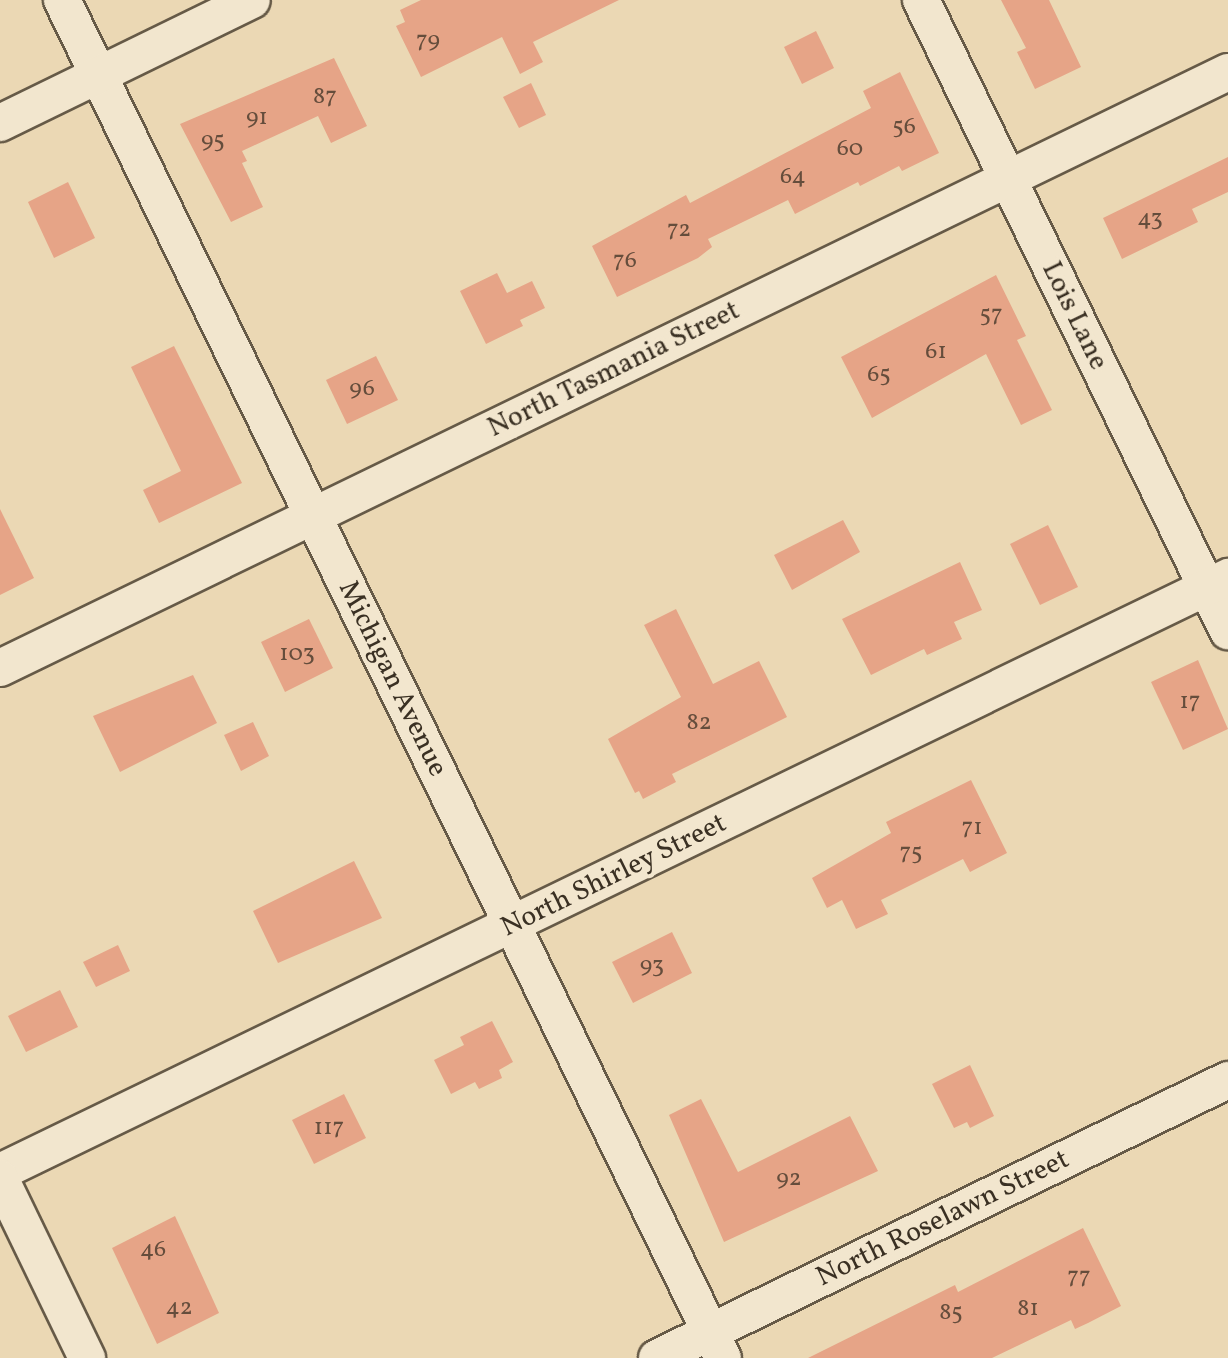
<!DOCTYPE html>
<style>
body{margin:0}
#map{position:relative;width:1228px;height:1358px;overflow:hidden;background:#ebd8b4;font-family:Vollkorn,serif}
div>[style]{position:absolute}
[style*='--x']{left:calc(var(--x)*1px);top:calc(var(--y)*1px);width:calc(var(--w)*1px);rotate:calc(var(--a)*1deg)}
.building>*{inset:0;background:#e6a487}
.roads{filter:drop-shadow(2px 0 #665a47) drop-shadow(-2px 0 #665a47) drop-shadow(0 2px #665a47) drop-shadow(0 -2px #665a47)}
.minor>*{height:36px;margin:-18px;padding:0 18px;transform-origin:18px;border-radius:18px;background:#f2e6ce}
span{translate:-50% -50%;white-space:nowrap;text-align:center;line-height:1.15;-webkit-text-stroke:8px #f2e6ce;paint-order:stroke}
.number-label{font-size:24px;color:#654d3c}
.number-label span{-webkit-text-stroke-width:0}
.street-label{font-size:28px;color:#3a3023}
</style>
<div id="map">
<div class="building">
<i style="clip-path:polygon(421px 0,619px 0,533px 42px,543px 62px,520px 74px,502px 37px,421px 77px,396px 26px,405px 22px,400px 10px)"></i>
<i style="clip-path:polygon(1001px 0,1049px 0,1081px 67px,1035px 89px,1017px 52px,1026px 48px)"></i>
<i style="clip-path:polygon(816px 31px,834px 68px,802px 84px,784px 47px)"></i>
<i style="clip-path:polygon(334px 58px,367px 126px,331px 143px,318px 116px,242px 151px,247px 161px,242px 163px,263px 207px,231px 222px,180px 124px)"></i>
<i style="clip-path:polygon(900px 72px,939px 153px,902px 171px,899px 166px,860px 186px,858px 182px,795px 214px,788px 200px,708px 239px,712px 247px,698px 258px,617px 297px,592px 246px,686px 195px,690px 203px,871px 108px,863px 91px)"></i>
<i style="clip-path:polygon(531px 83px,546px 115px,519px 128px,503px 97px)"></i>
<i style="clip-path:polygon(1228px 157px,1228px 192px,1192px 209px,1198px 222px,1122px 259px,1103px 218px)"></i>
<i style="clip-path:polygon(68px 182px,95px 238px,54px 258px,28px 202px)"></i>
<i style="clip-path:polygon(497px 273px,507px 293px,532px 281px,545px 308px,520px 320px,523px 326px,486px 344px,460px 291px)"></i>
<i style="clip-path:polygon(996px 275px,1026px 336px,1017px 340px,1052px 410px,1021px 425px,986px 354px,872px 418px,841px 357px)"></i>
<i style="clip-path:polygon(174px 346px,242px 483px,159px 523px,143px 490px,181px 471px,131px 367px)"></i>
<i style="clip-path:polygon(376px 356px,398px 400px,347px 424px,326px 380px)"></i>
<i style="clip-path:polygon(0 509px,34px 578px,0 595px)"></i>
<i style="clip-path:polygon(843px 520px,860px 552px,792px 590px,774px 555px)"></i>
<i style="clip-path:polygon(1048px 525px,1078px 587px,1040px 605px,1010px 544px)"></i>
<i style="clip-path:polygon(960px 562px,982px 610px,954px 622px,962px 639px,927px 655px,924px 649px,871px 675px,842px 619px)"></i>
<i style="clip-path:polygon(676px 609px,713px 684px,759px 661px,787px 717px,672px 774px,676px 782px,643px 799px,639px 791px,635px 793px,608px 739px,681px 697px,644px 625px)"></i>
<i style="clip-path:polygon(309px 619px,333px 668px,285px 692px,261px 642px)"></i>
<i style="clip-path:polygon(1198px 660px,1228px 729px,1183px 750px,1151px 682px)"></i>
<i style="clip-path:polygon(193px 675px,217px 723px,120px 772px,93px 716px)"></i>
<i style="clip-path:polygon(253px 722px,269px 756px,241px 771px,224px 735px)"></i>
<i style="clip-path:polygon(971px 780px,1007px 853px,970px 872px,963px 859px,881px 900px,888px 914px,856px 929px,842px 900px,827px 908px,812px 878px,891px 833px,886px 822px)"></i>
<i style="clip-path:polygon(354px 861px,382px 918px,278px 963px,253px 911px)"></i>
<i style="clip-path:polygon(672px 932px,692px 973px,633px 1003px,612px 962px)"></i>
<i style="clip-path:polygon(118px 945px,130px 971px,96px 987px,83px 962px)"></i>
<i style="clip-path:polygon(60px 990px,78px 1027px,26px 1052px,8px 1016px)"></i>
<i style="clip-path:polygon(492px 1021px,513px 1062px,499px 1070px,502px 1078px,479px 1089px,475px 1082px,451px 1094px,434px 1060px,464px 1045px,460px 1037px)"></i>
<i style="clip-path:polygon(970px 1065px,994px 1116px,970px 1128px,967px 1122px,954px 1128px,932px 1084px)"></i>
<i style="clip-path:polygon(344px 1094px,366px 1138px,314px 1164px,292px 1120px)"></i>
<i style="clip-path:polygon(701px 1099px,738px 1172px,850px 1116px,878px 1171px,724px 1242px,669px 1115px)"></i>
<i style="clip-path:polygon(175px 1216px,219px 1313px,157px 1344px,112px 1248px)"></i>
<i style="clip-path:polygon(1083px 1228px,1121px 1306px,1088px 1323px,1075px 1329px,1071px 1320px,992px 1358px,808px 1358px,955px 1285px,958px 1292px)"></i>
</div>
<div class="roads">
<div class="minor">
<i style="--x:62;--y:0;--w:1510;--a:64.05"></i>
<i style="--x:921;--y:0;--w:702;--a:64.06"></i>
<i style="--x:0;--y:123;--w:280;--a:-26"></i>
<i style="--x:0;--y:668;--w:1365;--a:-25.89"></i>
<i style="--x:0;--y:1172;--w:1365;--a:-25.85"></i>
<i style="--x:0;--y:1178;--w:200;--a:64.2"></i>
<i style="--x:657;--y:1358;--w:635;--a:-25.96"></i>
</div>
</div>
<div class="number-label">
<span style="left:428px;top:42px">79</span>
<span style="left:325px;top:98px">87</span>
<span style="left:257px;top:119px">91</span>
<span style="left:904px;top:128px">56</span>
<span style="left:213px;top:142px">95</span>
<span style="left:850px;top:150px">60</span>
<span style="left:793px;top:178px">64</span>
<span style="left:1150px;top:220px">43</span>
<span style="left:679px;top:231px">72</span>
<span style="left:625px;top:262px">76</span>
<span style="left:991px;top:316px">57</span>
<span style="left:936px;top:353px">61</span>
<span style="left:879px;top:376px">65</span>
<span style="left:362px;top:390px">96</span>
<span style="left:297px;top:655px">103</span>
<span style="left:1190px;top:703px">17</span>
<span style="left:699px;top:724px">82</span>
<span style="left:972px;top:829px">71</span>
<span style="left:911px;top:854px">75</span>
<span style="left:652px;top:967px">93</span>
<span style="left:329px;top:1129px">117</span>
<span style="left:789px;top:1180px">92</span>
<span style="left:153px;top:1251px">46</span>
<span style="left:1079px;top:1278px">77</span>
<span style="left:179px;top:1309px">42</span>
<span style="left:1028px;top:1310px">81</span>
<span style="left:951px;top:1314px">85</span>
</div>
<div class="street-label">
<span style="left:1074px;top:316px;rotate:64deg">Lois Lane</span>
<span style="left:614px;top:370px;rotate:-26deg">North Tasmania Street</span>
<span style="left:392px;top:679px;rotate:64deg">Michigan Avenue</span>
<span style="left:614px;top:876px;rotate:-26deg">North Shirley Street</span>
<span style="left:943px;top:1219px;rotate:-26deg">North Roselawn Street</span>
</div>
</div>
